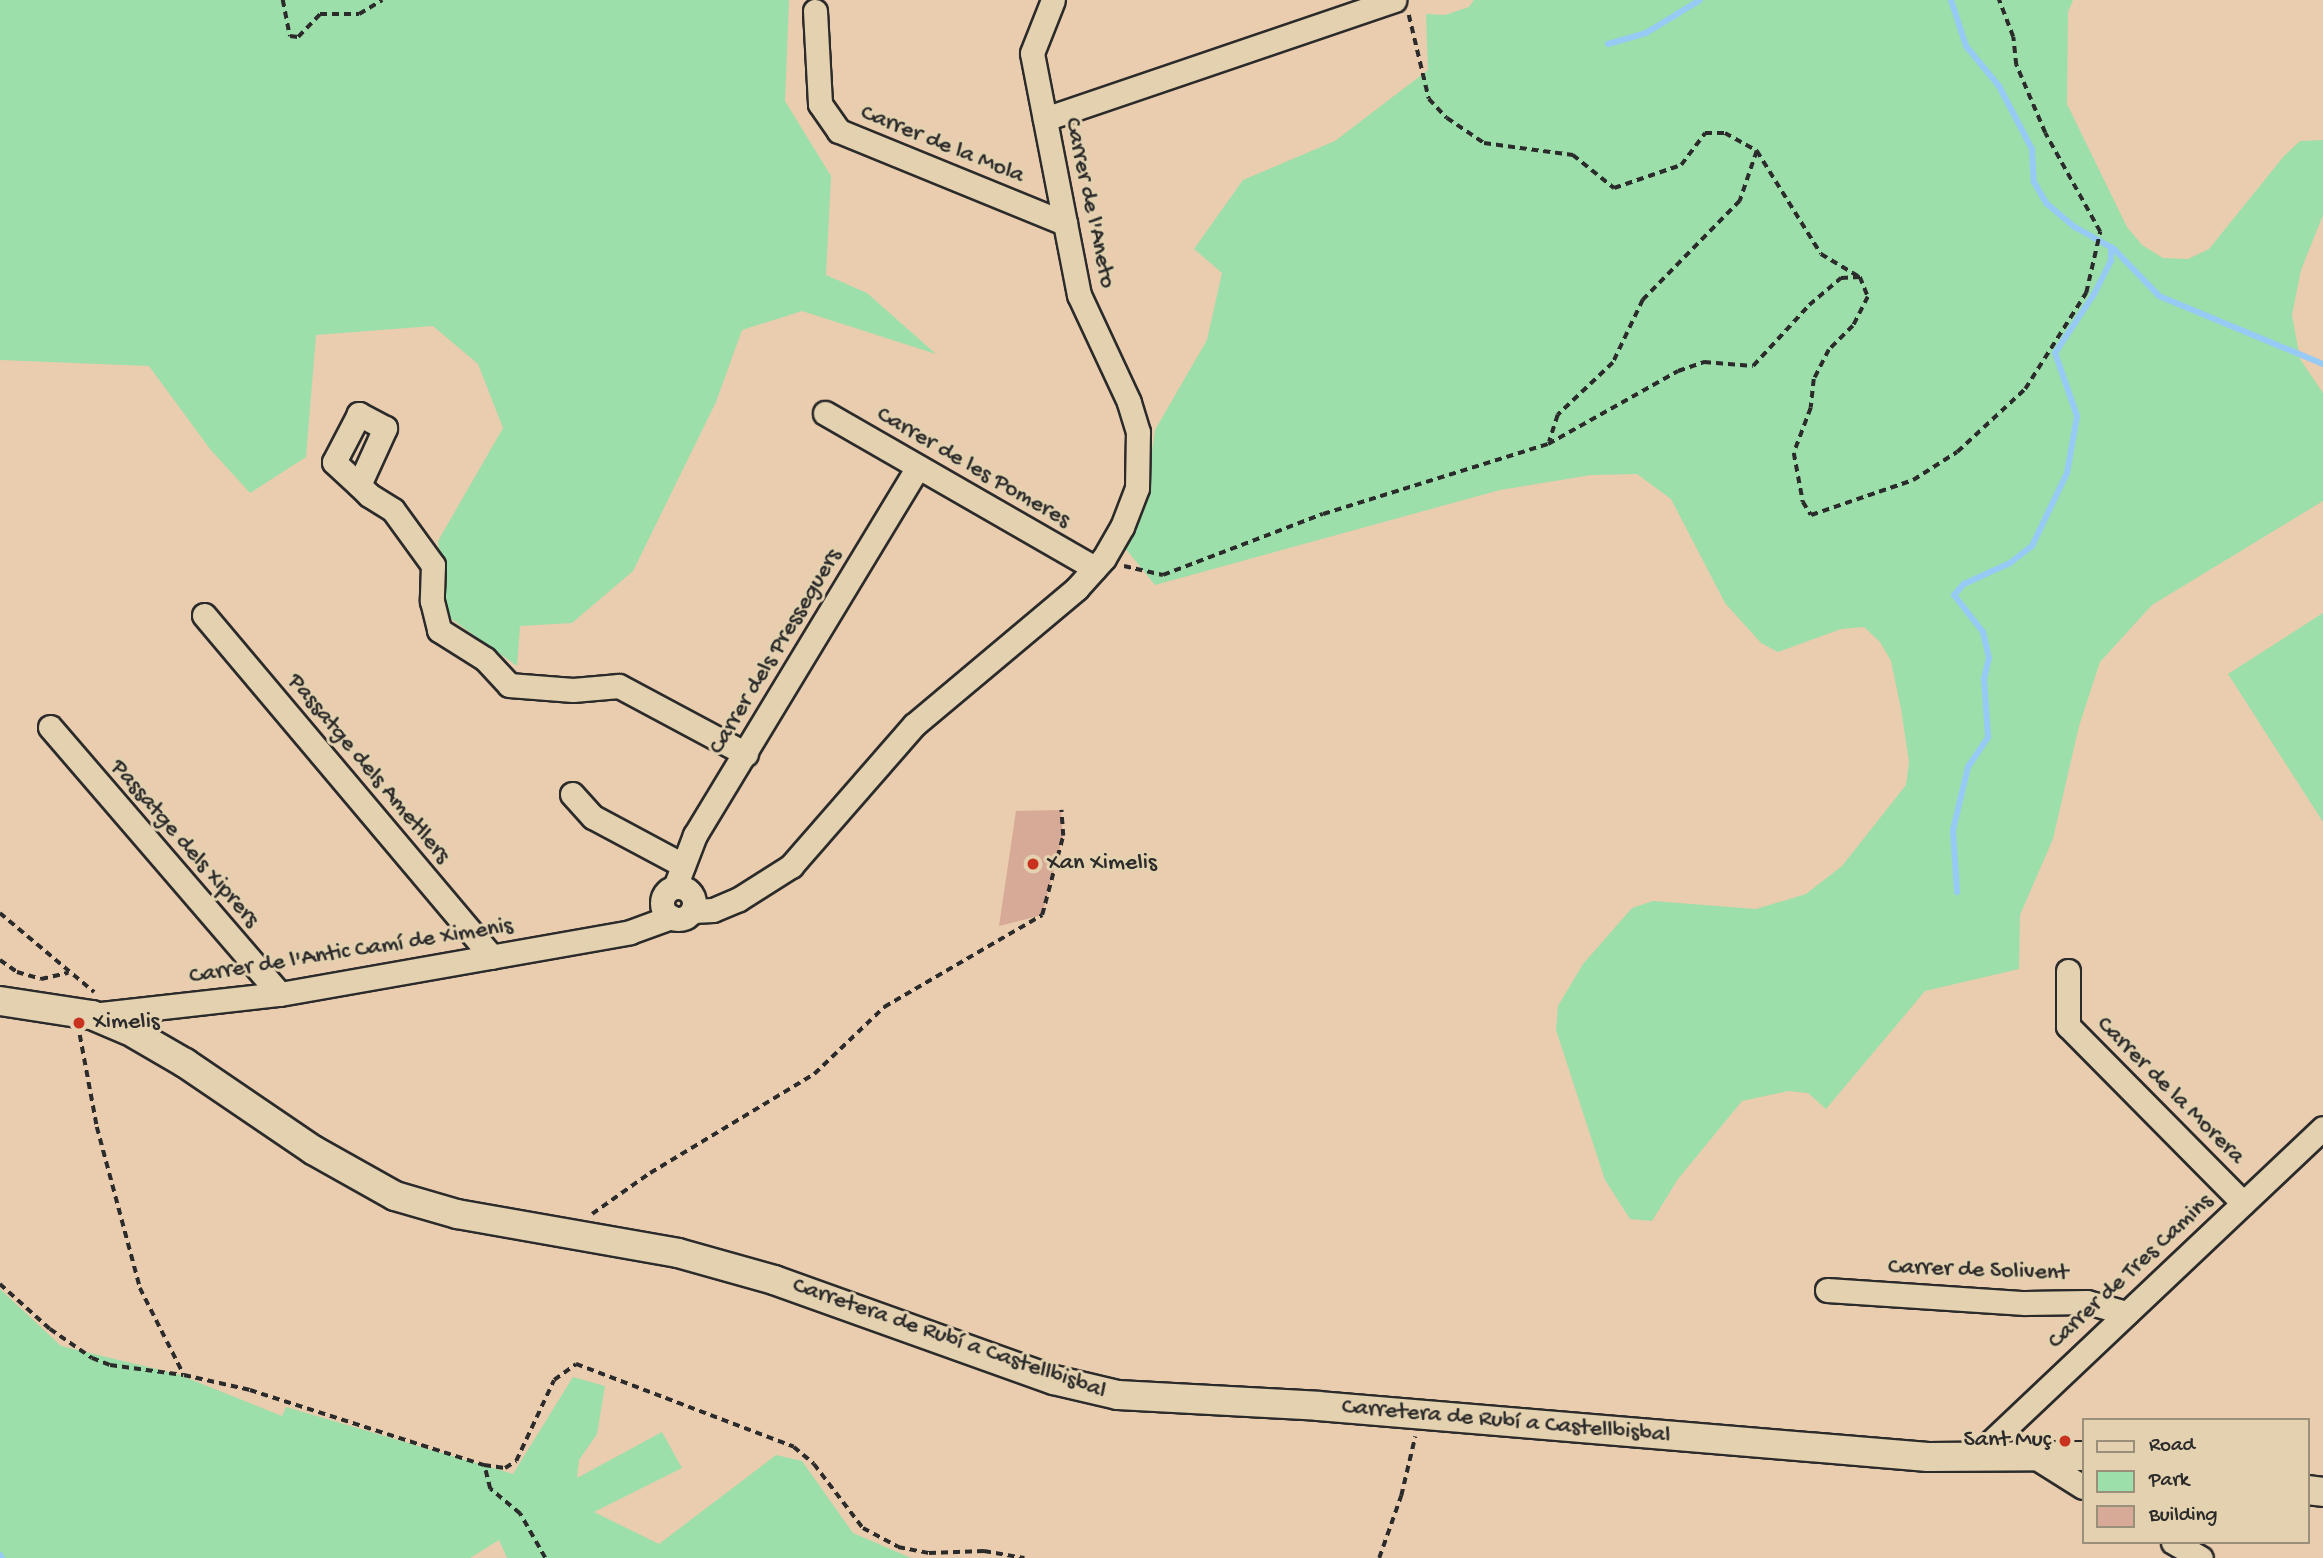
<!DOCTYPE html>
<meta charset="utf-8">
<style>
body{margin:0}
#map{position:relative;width:2323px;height:1558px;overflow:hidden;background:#eaccae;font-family:"Gochi Hand",sans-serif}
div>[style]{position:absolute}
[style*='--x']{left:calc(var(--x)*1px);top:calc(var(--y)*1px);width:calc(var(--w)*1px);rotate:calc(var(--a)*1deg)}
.green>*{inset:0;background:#9cdfaa}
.stream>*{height:6px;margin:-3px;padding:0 3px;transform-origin:3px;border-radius:3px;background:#97caf4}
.building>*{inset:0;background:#d7a997}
.path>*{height:3.5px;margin-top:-1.75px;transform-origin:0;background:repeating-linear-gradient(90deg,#2b2b2b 0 7px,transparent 0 12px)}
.roads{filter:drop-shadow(2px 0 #2b2b2b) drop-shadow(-2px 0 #2b2b2b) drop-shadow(0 2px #2b2b2b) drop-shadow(0 -2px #2b2b2b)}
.minor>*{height:23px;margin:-11.5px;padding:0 11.5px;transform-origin:11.5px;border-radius:11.5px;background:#e4d1af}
.minor>.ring{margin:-11.5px;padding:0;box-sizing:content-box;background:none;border:23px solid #e4d1af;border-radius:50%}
.tertiary>*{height:28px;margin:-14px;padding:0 14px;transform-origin:14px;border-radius:14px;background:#e4d1af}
.dots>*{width:19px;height:19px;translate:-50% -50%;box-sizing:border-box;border:4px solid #e4d1af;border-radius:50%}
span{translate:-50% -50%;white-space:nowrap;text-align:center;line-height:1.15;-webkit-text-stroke:6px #e4d1af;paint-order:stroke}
.street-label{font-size:24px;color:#2b2b2b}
.poi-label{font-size:24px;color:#2b2b2b}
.left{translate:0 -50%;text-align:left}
.right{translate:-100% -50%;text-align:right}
.legend{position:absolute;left:2082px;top:1418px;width:228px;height:126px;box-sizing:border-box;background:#e4d1af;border:2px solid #9a8f7a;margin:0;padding:9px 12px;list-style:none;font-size:21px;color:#2b2b2b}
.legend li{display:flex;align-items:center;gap:14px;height:35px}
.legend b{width:35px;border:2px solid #9a8f7a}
</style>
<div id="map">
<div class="green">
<i style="clip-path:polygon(0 0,789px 0,785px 101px,831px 176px,826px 275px,867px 293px,936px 354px,802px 311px,742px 330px,716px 402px,633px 571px,572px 623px,520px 626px,517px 666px,446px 615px,438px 541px,503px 428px,478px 364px,433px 326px,316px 335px,306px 457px,250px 493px,210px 449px,149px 366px,0 360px)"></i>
<i style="clip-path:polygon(1474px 0,2073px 0,2068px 12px,2067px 104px,2127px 227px,2142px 245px,2163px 258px,2188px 259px,2209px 249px,2284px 156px,2300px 141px,2323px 140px,2323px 215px,2301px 270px,2292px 315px,2300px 359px,2323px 393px,2323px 501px,2152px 605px,2100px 662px,2079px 726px,2053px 839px,2020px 915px,2019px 969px,1925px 991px,1826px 1109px,1808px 1093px,1788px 1091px,1742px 1101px,1678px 1179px,1652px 1221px,1630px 1219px,1605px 1180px,1556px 1030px,1558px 1006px,1583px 964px,1632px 908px,1653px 901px,1756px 909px,1806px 894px,1842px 866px,1906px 785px,1909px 762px,1901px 709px,1891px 661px,1880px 642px,1864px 627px,1841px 629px,1778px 652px,1761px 643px,1725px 603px,1671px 499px,1637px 474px,1591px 475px,1500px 490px,1155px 585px,1125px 548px,1145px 501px,1155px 430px,1207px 340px,1222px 273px,1194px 249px,1243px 180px,1335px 141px,1428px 70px,1426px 14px,1445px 15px,1469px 7px)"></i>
<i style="clip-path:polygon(2323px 613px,2323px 822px,2228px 674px)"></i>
<i style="clip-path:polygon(0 1289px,61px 1346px,177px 1374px,282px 1416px,286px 1407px,513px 1474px,573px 1377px,605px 1386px,597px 1434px,579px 1460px,577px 1478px,662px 1432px,682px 1468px,594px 1512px,659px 1544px,776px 1455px,802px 1461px,853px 1533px,911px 1558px,507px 1558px,499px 1540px,470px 1558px,0 1558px)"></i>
</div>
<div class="stream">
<i style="--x:1951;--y:0;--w:48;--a:71.9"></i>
<i style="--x:1966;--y:46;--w:52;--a:50.5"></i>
<i style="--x:1999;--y:86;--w:71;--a:62.4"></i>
<i style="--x:2032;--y:149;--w:33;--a:87"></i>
<i style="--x:2034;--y:182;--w:24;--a:60"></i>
<i style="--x:2046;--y:203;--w:38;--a:40"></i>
<i style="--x:2075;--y:227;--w:45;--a:29.4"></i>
<i style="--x:2114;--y:249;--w:65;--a:46.2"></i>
<i style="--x:2159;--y:296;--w:178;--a:22.5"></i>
<i style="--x:1608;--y:44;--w:40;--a:-16"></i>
<i style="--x:1646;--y:33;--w:63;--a:-31.4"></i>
<i style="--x:1957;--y:892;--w:62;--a:-93.7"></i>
<i style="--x:1953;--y:830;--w:65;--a:-76.6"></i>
<i style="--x:1968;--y:767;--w:36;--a:-56"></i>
<i style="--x:1988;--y:737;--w:58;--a:-93.9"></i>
<i style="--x:1984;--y:679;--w:22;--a:-77"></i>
<i style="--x:1989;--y:658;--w:27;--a:-103"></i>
<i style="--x:1983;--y:632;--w:47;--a:-128.1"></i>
<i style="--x:1954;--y:595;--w:15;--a:-48"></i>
<i style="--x:1964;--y:584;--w:51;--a:-24.5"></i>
<i style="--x:2010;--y:563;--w:28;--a:-38"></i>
<i style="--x:2032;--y:546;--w:81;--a:-64.4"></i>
<i style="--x:2067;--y:473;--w:58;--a:-80"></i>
<i style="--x:2077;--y:416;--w:67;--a:-109.2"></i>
<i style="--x:2055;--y:353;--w:71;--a:-56.5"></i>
<i style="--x:2094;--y:294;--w:37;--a:-63"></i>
<i style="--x:2111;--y:261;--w:14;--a:-90"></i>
<i style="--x:0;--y:1555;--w:4;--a:56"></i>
</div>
<div class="building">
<i style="clip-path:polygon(1061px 810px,1063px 836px,1042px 915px,999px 926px,1016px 811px)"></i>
</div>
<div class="path">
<i style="--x:283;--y:0;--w:37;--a:79"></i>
<i style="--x:290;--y:36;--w:8;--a:7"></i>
<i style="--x:298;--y:37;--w:32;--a:-46"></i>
<i style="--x:320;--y:14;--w:39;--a:0"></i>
<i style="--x:359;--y:14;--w:27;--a:-31"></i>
<i style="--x:1409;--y:15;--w:86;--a:76.6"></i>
<i style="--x:1429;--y:99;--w:26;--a:47"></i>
<i style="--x:1447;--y:118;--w:45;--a:34"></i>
<i style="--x:1484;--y:143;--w:90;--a:7.7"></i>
<i style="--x:1573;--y:155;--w:53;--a:38.8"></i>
<i style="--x:1614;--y:188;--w:71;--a:-18.9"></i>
<i style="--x:1681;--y:165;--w:40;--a:-53"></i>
<i style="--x:1705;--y:133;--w:20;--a:0"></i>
<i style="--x:1725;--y:133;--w:37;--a:29"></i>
<i style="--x:1757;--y:151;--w:53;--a:108.8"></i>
<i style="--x:1740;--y:201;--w:139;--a:134.4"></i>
<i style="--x:1643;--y:300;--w:70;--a:115.5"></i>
<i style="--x:1613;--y:363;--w:76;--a:136.6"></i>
<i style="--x:1558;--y:415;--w:28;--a:108"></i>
<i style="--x:1757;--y:151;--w:121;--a:58.1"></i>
<i style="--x:1821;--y:254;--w:43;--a:30.7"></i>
<i style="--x:1124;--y:566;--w:40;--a:13"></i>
<i style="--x:1163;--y:575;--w:171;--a:-20.9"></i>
<i style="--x:1323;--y:514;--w:236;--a:-17.3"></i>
<i style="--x:1548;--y:444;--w:149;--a:-29.3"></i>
<i style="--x:1678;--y:371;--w:28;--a:-19"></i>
<i style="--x:1704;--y:362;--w:49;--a:4.7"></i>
<i style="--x:1753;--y:366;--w:83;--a:-47.4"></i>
<i style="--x:1809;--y:305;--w:42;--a:-40.2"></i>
<i style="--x:1841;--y:278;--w:19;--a:-3"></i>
<i style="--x:1860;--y:277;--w:22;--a:68"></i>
<i style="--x:1868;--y:297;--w:33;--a:117"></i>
<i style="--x:1853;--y:326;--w:34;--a:135"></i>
<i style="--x:1829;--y:350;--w:33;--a:117"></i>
<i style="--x:1814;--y:379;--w:29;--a:96"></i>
<i style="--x:1811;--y:408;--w:48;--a:110.7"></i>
<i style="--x:1794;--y:453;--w:50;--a:79.6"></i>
<i style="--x:1803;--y:502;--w:15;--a:58"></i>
<i style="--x:1811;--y:515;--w:108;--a:-18.9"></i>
<i style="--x:1913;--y:480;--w:52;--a:-32.5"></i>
<i style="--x:1957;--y:452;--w:93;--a:-42.8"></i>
<i style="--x:2025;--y:389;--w:114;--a:-57.6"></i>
<i style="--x:2086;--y:293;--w:63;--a:-77.1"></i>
<i style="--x:2100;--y:232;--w:113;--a:-119.1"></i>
<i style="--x:2045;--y:133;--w:74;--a:-113.1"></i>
<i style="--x:2016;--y:65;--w:28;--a:-96"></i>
<i style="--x:2013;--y:37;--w:40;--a:-111"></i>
<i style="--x:0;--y:913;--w:123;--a:40"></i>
<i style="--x:0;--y:960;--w:21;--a:35"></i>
<i style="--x:17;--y:972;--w:25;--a:16"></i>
<i style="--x:41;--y:979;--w:28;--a:-13"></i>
<i style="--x:80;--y:1035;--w:94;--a:79.5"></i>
<i style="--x:97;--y:1127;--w:167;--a:75"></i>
<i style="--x:140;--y:1288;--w:97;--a:63.2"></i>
<i style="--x:184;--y:1375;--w:68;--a:12.8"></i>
<i style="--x:250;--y:1390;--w:246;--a:17.8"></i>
<i style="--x:592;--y:1214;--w:71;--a:-35.3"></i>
<i style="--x:650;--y:1173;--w:192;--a:-31.1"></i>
<i style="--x:814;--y:1074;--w:97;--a:-43.7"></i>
<i style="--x:884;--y:1007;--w:183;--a:-30.2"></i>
<i style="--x:1042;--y:915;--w:82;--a:-75.1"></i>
<i style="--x:1063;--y:836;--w:26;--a:-94"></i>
<i style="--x:0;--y:1284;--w:67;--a:42"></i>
<i style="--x:50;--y:1329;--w:51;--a:34.6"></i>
<i style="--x:92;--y:1358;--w:19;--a:21"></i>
<i style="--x:110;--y:1365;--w:74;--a:7.8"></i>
<i style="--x:545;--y:1558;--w:51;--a:-119.6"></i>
<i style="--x:520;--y:1514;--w:39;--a:-140"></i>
<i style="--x:490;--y:1489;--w:25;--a:-104"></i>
<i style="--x:484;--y:1465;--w:21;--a:8"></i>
<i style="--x:505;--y:1468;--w:13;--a:-32"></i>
<i style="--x:516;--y:1461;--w:89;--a:-64.9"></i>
<i style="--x:554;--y:1380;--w:27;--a:-36"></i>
<i style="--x:576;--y:1364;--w:233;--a:20.8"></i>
<i style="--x:794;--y:1447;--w:26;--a:40"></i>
<i style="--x:814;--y:1464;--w:81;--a:52.6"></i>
<i style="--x:863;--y:1528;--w:40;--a:28"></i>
<i style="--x:898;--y:1547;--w:32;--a:11"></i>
<i style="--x:929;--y:1553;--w:55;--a:-2.1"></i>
<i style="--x:984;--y:1551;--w:41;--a:9.9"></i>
<i style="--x:1379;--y:1558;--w:66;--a:-70.5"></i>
<i style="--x:1401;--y:1496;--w:61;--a:-76.7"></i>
</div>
<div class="roads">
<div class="minor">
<i style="--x:815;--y:11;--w:93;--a:86.9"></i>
<i style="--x:820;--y:104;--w:33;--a:55"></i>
<i style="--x:839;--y:131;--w:244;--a:22.2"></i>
<i style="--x:1045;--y:119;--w:369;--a:-18.8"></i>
<i style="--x:825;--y:413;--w:311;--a:29.9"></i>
<i style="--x:359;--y:485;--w:63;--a:-65.5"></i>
<i style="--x:385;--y:428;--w:30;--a:-152"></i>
<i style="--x:359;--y:414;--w:54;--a:117.5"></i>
<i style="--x:334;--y:462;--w:34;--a:43"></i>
<i style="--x:359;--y:485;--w:14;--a:45"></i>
<i style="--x:369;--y:495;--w:28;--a:32"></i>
<i style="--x:393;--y:510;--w:68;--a:54"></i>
<i style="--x:433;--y:565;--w:36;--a:92"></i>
<i style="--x:432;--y:601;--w:30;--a:76"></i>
<i style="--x:439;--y:630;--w:54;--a:32.2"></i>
<i style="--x:485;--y:659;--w:35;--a:47"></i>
<i style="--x:509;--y:685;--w:64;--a:4.5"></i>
<i style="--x:573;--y:690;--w:46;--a:-5"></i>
<i style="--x:619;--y:686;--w:144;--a:28.2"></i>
<i style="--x:204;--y:615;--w:447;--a:49.9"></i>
<i style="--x:50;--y:727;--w:352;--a:49.3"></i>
<i style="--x:572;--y:794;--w:31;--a:48"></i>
<i style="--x:593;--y:817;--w:102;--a:28.1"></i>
<i class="ring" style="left:662px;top:887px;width:9px;height:9px"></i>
<i style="--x:675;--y:887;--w:56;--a:-69"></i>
<i style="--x:695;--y:835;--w:430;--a:-58.8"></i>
<i style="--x:692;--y:911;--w:21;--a:-3"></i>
<i style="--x:713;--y:910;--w:28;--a:-23"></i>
<i style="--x:739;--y:899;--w:62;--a:-32.4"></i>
<i style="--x:791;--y:866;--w:187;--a:-48.9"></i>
<i style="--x:914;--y:725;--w:213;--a:-40"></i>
<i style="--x:1077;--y:588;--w:40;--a:-48"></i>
<i style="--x:1104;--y:558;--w:36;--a:-60"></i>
<i style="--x:1122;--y:527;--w:42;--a:-69"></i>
<i style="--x:1137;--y:488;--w:56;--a:-89"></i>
<i style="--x:1138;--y:432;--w:31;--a:-107"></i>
<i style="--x:1129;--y:402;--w:118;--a:-115"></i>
<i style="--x:1079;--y:295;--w:73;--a:-101"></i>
<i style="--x:1065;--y:223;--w:173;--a:-101"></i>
<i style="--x:1032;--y:53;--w:57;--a:-68.4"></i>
<i style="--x:2068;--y:971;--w:55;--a:90"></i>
<i style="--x:2068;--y:1026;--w:249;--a:45.3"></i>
<i style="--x:92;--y:1015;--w:189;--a:-6.4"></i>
<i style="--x:280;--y:994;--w:355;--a:-10"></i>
<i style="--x:630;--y:932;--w:44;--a:-20.1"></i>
<i style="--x:1827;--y:1290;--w:198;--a:3.8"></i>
<i style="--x:2025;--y:1303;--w:62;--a:-0.9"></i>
<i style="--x:2087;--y:1302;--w:41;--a:15.8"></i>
<i style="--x:2032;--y:1455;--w:60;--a:32.1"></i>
<i style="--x:1976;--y:1456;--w:477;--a:-43.4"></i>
<i style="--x:2173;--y:1542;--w:32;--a:30"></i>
</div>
<div class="tertiary">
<i style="--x:0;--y:1001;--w:93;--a:8.7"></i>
<i style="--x:92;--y:1015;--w:39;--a:23"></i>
<i style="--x:128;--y:1030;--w:66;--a:30.1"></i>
<i style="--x:185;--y:1063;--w:155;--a:34.2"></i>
<i style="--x:313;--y:1150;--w:94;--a:29.3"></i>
<i style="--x:395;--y:1196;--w:65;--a:16.2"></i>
<i style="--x:457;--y:1214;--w:224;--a:10"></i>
<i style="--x:678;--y:1253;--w:100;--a:15.7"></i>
<i style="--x:774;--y:1280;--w:297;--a:19.7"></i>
<i style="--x:1054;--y:1380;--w:66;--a:13.2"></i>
<i style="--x:1118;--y:1395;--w:200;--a:3.1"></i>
<i style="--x:1318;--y:1406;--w:612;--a:4.78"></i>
<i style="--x:1928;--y:1457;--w:155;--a:-0.4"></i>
<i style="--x:2307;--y:1490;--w:16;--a:7"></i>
</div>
</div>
<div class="dots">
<i style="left:1033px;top:864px;background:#c8321e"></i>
<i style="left:79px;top:1023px;background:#c8321e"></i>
<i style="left:2065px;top:1441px;background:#c8321e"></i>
</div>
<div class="street-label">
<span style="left:942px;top:145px;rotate:22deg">Carrer de la Mola</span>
<span style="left:1089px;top:203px;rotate:78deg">Carrer de l'Aneto</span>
<span style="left:973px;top:468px;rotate:30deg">Carrer de les Pomeres</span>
<span style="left:776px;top:652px;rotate:-59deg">Carrer dels Presseguers</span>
<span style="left:368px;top:769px;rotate:50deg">Passatge dels Ametllers</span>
<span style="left:184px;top:844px;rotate:49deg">Passatge dels Xiprers</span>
<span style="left:351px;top:952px;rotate:-9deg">Carrer de l'Antic Camí de Ximenis</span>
<span style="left:2170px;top:1091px;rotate:45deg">Carrer de la Morera</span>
<span style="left:1978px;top:1271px;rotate:2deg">Carrer de Solivent</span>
<span style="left:2131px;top:1272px;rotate:-43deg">Carrer de Tres Camins</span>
<span style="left:949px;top:1339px;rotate:19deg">Carretera de Rubí a Castellbisbal</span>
<span style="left:1506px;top:1422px;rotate:5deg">Carretera de Rubí a Castellbisbal</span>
</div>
<div class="poi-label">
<span class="left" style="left:1047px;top:864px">Xan Ximelis</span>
<span class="left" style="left:93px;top:1023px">Ximelis</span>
<span class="right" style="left:2051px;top:1441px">Sant Muç</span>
</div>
<ul class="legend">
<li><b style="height:9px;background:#e4d1af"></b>Road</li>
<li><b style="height:19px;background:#9cdfaa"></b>Park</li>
<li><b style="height:19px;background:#d7a997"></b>Building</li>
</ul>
</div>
